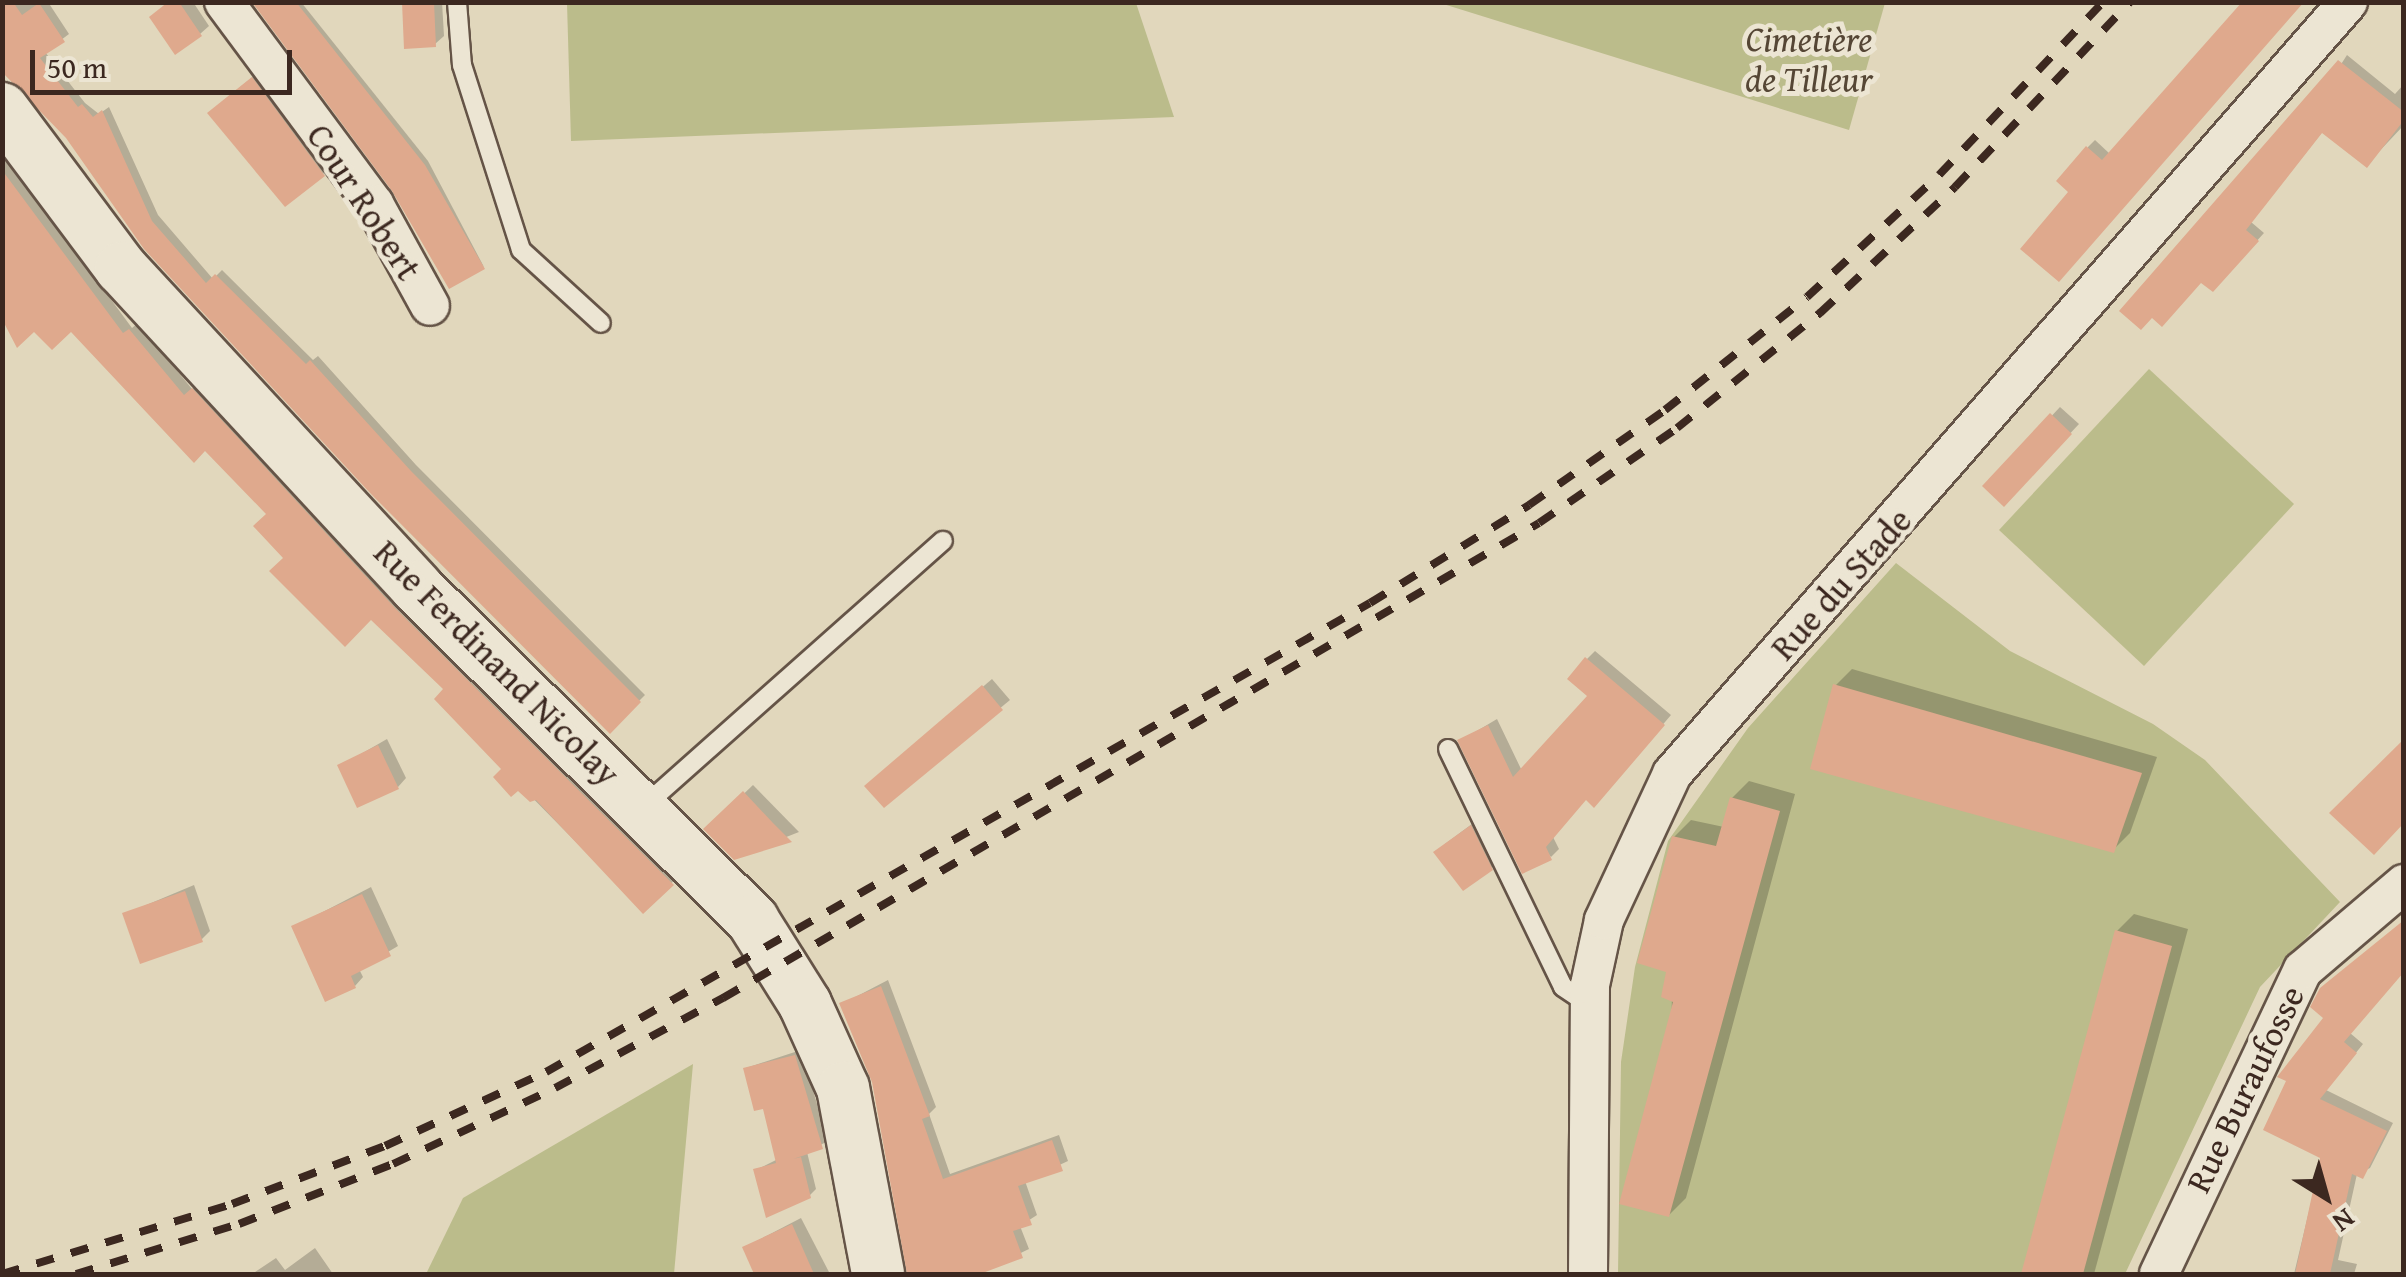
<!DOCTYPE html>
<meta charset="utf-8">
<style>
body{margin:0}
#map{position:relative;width:2406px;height:1277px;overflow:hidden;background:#e1d7bc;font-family:"Gentium Book Plus",serif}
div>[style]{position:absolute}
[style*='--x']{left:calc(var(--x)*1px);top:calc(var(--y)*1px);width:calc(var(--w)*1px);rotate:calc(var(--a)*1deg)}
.green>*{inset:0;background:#bbbc8b}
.shadow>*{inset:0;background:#0003}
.building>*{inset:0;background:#dfa98d}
.roads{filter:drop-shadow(2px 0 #655447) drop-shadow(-2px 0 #655447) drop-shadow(0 2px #655447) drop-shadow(0 -2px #655447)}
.lane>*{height:18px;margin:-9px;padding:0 9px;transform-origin:9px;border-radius:9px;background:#ece5d3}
.street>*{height:38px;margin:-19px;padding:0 19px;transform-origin:19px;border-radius:19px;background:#ece5d3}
.secondary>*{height:52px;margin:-26px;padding:0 26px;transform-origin:26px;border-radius:26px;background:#ece5d3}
.rail>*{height:8px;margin-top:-4px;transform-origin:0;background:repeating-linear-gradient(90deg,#3c2820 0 18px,transparent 0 36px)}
span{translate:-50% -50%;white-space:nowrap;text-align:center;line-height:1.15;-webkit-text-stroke:10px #ece5d3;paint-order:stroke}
.park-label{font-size:35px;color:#554635;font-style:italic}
.street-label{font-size:35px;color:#3c2820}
.frame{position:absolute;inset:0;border:5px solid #3c2820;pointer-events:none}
.north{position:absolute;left:2276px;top:1147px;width:100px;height:100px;-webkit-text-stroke:8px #ece5d3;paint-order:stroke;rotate:143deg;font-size:28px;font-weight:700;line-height:40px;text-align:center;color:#3c2820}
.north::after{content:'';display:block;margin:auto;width:35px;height:45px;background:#3c2820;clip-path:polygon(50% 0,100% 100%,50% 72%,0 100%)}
.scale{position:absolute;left:30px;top:50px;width:262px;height:45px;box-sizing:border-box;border:5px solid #3c2820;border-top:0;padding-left:12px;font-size:30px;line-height:35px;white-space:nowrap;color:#3c2820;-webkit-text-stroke:8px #ece5d3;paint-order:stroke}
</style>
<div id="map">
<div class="green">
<i style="clip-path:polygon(567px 3px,1136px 3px,1174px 117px,571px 141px)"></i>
<i style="clip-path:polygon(1440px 3px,1885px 3px,1849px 130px)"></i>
<i style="clip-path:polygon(2149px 369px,2294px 504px,2144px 666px,1999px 530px)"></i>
<i style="clip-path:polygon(1896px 563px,2010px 651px,2153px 724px,2205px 760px,2340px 902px,2260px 987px,2125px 1274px,1618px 1274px,1621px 1062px,1635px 967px,1668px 841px,1748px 728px)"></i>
<i style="clip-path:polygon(693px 1064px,674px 1274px,426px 1274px,463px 1198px)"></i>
</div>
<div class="shadow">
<i style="clip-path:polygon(2px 2px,48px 2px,69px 34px,45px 52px,85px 103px,99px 114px,109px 107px,158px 215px,213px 279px,222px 270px,313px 360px,318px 356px,416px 465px,645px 695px,610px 730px,103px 179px,28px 89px)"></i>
<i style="clip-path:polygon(169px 2px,193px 2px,209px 26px,200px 34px)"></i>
<i style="clip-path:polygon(256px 2px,301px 2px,428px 161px,484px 267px,394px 189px)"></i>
<i style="clip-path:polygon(405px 2px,442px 2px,444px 36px,435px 44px)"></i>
<i style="clip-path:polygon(2347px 55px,2395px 94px,2404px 84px,2404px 125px,2373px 158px,2323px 131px,2251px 222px,2264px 233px,2213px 289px,2202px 280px)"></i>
<i style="clip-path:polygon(266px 66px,336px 161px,323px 174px,223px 101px)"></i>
<i style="clip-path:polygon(2095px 140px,2110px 154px,2072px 191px,2088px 147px)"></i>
<i style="clip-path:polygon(2px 152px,132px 328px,138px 323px,192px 389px,201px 382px,680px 875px,643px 910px,504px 769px,446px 689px,371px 617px,286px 558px,269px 514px,205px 448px,2px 270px)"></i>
<i style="clip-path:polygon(2060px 407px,2079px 424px,2004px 504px,1986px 486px)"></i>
<i style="clip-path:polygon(1595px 651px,1671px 715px,1602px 796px,1587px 797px,1553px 837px,1559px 849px,1551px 857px,1460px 741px,1497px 719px,1522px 771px,1591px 696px,1587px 659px)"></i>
<i style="clip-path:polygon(1852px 669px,2157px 757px,2130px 833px,2113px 850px,1835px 686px)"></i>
<i style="clip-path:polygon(992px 679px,1010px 700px,884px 804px,876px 778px)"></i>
<i style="clip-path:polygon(387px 739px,406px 778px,398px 787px,340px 766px)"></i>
<i style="clip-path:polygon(1749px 781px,1795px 794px,1686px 1198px,1669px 1215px,1674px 837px,1691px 820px,1724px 827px,1732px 798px)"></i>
<i style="clip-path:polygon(753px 785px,799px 832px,735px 857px,707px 829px)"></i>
<i style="clip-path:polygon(1480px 818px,1499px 860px,1491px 868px,1445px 844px)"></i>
<i style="clip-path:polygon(194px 885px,210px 931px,201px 940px,125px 914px)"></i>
<i style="clip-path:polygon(371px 887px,398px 946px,359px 969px,363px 977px,355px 986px,294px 927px)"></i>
<i style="clip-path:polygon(2134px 914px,2188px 929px,2094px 1274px,2023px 1274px,2117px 931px)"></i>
<i style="clip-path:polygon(888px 980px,936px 1107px,929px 1114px,950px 1174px,1059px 1135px,1068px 1161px,1025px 1181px,1037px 1215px,1020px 1226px,1029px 1249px,978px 1274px,911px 1274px,875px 1082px,842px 1004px)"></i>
<i style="clip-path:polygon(2350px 1033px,2363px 1044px,2326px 1090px,2393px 1123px,2370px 1168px,2357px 1174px,2338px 1260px,2357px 1264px,2354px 1274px,2294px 1274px,2322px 1157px,2266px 1129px)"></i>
<i style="clip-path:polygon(801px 1050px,828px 1141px,807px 1152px,816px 1189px,810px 1195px,756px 1170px,778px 1159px,765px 1106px,746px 1068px)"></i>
<i style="clip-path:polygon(801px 1218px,830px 1274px,757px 1274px,745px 1247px)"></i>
<i style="clip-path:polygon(315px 1248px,333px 1274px,252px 1274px,276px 1258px,285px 1270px)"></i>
</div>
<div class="building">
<i style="clip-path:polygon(2px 2px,13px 2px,22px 15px,39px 3px,65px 42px,40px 58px,78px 107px,82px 104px,93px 117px,102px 110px,152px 221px,206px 283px,215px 274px,306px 364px,310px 360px,411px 471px,641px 702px,610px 734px,372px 495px,144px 249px,66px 138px,2px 72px)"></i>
<i style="clip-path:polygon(168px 2px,179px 2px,202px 36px,175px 55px,149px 17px)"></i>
<i style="clip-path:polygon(252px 2px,296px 2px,425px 165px,485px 269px,449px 289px,392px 191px)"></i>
<i style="clip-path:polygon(402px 2px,434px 2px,436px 47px,404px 49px)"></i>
<i style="clip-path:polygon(2242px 2px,2304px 2px,2059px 282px,2020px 249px,2068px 192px,2056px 181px,2086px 146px,2102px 160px)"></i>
<i style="clip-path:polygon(2338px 60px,2404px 112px,2404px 120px,2367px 168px,2322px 133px,2246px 230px,2259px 241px,2213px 292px,2201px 283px,2162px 327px,2152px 318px,2141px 330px,2119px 311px)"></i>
<i style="clip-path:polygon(252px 77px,325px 176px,285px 207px,207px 113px)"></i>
<i style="clip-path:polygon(2px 170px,123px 333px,129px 329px,184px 395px,192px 388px,395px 608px,674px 885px,643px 914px,536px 800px,530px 802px,518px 791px,511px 797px,493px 777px,501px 769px,434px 699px,443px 689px,371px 620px,345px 647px,269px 571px,283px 558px,253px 526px,266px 514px,205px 451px,194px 463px,71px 332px,52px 350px,34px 332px,17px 348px,2px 319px)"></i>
<i style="clip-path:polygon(2050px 413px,2072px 434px,2004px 507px,1982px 486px)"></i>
<i style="clip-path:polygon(1585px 657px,1665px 725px,1594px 808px,1586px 800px,1546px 847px,1552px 860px,1522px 874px,1457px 740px,1488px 725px,1513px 777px,1587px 696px,1567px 679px)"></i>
<i style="clip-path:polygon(1833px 684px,2142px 773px,2114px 853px,1810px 769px)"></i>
<i style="clip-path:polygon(982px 685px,1003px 710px,884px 808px,864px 786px)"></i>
<i style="clip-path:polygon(2404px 739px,2404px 823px,2374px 855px,2329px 813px)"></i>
<i style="clip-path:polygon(378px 745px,399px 789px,357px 808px,337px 765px)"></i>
<i style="clip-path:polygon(743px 791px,773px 823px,792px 842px,734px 860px,703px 829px)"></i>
<i style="clip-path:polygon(1730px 797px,1780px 811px,1669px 1217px,1619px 1204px,1673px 1002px,1661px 997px,1666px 972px,1637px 963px,1672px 836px,1716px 846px)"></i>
<i style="clip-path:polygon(1471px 825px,1493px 870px,1463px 891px,1433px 852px)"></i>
<i style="clip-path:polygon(185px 891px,203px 942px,140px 964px,122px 913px)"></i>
<i style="clip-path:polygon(362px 894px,391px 956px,351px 976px,356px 988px,325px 1002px,291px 926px)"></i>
<i style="clip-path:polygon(2404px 920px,2404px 972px,2344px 1042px,2357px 1053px,2320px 1099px,2387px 1131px,2363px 1179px,2352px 1174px,2330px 1274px,2295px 1274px,2320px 1158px,2263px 1130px,2286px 1081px,2277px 1077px,2323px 1018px,2310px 1007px,2320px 988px)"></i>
<i style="clip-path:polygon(2115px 930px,2172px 946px,2083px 1274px,2021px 1274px)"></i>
<i style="clip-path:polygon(881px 986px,930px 1116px,922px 1119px,943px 1179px,1052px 1140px,1063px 1171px,1018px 1186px,1032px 1225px,1013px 1231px,1023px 1258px,980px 1274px,907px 1274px,872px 1082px,839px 1003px)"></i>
<i style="clip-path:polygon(795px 1055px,823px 1149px,793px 1159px,801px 1157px,811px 1198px,766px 1218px,753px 1169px,776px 1163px,763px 1109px,754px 1111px,743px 1068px)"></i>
<i style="clip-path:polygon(792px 1224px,814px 1274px,754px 1274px,742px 1247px)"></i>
</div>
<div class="roads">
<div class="lane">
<i style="--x:457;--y:2;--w:63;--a:85.5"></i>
<i style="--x:462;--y:65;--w:194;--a:72.3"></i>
<i style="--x:521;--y:250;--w:108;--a:42.4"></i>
<i style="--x:1448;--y:749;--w:264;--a:64.2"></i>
<i style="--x:1563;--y:987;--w:30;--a:34"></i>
<i style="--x:643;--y:807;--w:401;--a:-41.6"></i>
</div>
<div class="street">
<i style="--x:224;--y:2;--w:252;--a:53.4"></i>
<i style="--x:374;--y:204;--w:116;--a:61.2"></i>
<i style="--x:1588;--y:1274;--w:289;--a:-89.6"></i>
<i style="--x:1590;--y:985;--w:66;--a:-77.8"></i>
<i style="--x:1604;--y:920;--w:161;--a:-65"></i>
<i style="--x:1672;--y:774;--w:1026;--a:-48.79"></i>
<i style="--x:2159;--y:1274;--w:336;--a:-64.7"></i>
<i style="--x:2303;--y:970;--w:133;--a:-40.4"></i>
</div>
<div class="secondary">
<i style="--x:2;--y:109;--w:199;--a:53.2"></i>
<i style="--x:121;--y:268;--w:434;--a:47.2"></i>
<i style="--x:416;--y:587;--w:474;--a:44.7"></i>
<i style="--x:753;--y:921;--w:98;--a:57.9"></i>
<i style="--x:805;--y:1004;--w:92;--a:65.7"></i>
<i style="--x:843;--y:1088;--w:189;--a:79.3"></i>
</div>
</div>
<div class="rail">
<i style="--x:2;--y:1274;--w:240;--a:-16.9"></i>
<i style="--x:232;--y:1204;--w:164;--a:-20.8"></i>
<i style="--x:385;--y:1146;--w:177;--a:-24.7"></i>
<i style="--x:546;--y:1072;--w:948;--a:-29.65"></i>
<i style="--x:1370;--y:603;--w:187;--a:-31.6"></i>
<i style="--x:1529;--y:505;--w:166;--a:-34.9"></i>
<i style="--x:1665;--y:410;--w:181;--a:-38.5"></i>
<i style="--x:1807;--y:297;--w:180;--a:-42.7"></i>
<i style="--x:1939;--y:175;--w:238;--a:-46.5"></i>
<i style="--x:76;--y:1274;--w:170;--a:-17.1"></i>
<i style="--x:239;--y:1224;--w:165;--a:-21.3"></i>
<i style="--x:393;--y:1164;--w:179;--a:-25.1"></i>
<i style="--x:555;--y:1088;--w:191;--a:-28.2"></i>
<i style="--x:723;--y:998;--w:944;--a:-30.2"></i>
<i style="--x:1539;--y:523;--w:168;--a:-34.5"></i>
<i style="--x:1677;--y:428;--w:184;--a:-38.8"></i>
<i style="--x:1820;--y:313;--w:185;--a:-43"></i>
<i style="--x:1955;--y:187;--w:255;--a:-46.6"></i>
</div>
<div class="park-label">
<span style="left:1809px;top:59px">Cimetière<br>de Tilleur</span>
</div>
<div class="street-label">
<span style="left:364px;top:202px;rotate:57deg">Cour Robert</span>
<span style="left:1841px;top:584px;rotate:-48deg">Rue du Stade</span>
<span style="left:497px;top:663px;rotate:45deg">Rue Ferdinand Nicolay</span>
<span style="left:2245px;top:1089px;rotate:-64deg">Rue Buraufosse</span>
</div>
<div class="frame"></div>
<div class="north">N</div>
<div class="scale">50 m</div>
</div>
